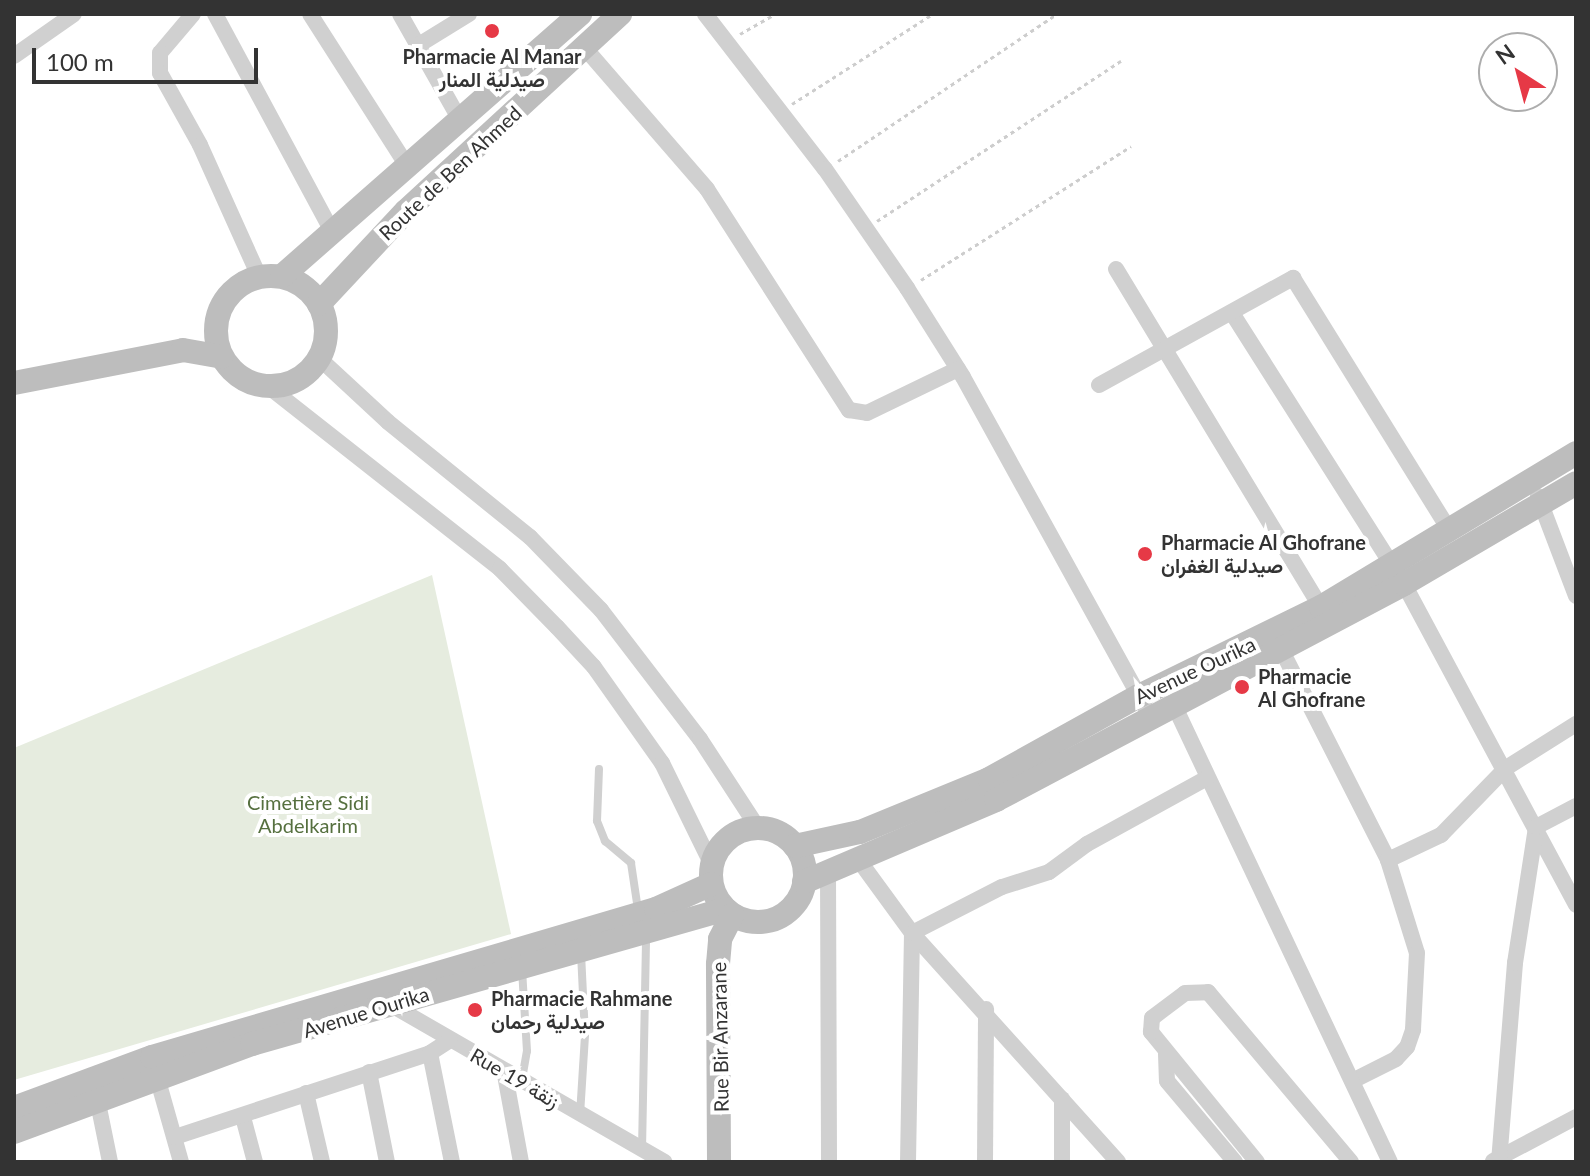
<!DOCTYPE html>
<meta charset="utf-8">
<style>
body{margin:0}
#map{position:relative;width:1590px;height:1176px;overflow:hidden;background:#fff;font-family:Lato,Vazirmatn,sans-serif}
div>[style]{position:absolute}
[style*='--x']{left:calc(var(--x)*1px);top:calc(var(--y)*1px);width:calc(var(--w)*1px);rotate:calc(var(--a)*1deg)}
.green>*{inset:0;background:#e6ecdf}
.path>*{height:3px;margin-top:-1.5px;transform-origin:0;background:repeating-linear-gradient(90deg,#cdcdcd 0 4px,transparent 0 8px)}
.lane>*{height:8px;margin:-4px;padding:0 4px;transform-origin:4px;border-radius:4px;background:#d0d0d0}
.street>*{height:16px;margin:-8px;padding:0 8px;transform-origin:8px;border-radius:8px;background:#d0d0d0}
.secondary>*{height:24px;margin:-12px;padding:0 12px;transform-origin:12px;border-radius:12px;background:#bdbdbd}
.secondary>.ring{margin:-12px;padding:0;box-sizing:content-box;background:none;border:24px solid #bdbdbd;border-radius:50%}
.dots>*{width:22px;height:22px;translate:-50% -50%;box-sizing:border-box;border:4px solid #fff;border-radius:50%}
span{translate:-50% -50%;white-space:nowrap;text-align:center;line-height:1.15;-webkit-text-stroke:8px #fff;paint-order:stroke}
.poi-label{font-size:20px;color:#333;font-weight:700}
.left{translate:0 -50%;text-align:left}
.street-label{font-size:20px;color:#333}
.park-label{font-size:20px;color:#56703f}
.frame{position:absolute;inset:0;border:16px solid #333;pointer-events:none}
.north{position:absolute;left:1478px;top:32px;width:80px;height:80px;box-sizing:border-box;background:#fff;border:2px solid #adadad;border-radius:50%;rotate:324deg;font-size:22px;font-weight:700;line-height:32px;text-align:center;color:#333}
.north::after{content:'';display:block;margin:auto;width:28px;height:36px;background:#e63946;clip-path:polygon(50% 0,100% 100%,50% 72%,0 100%)}
.scale{position:absolute;left:32px;top:48px;width:226px;height:36px;box-sizing:border-box;border:4px solid #333;border-top:0;padding-left:10px;font-size:24px;line-height:28px;white-space:nowrap;color:#333;-webkit-text-stroke:6px #fff;paint-order:stroke}
</style>
<div id="map">
<div class="green">
<i style="clip-path:polygon(432px 575px,511px 934px,14px 1080px,14px 748px)"></i>
</div>
<div class="path">
<i style="--x:740;--y:34;--w:40;--a:-29.7"></i>
<i style="--x:792;--y:104;--w:167;--a:-32.6"></i>
<i style="--x:838;--y:161;--w:264;--a:-33.9"></i>
<i style="--x:877;--y:221;--w:292;--a:-33.3"></i>
<i style="--x:921;--y:280;--w:249;--a:-32.5"></i>
</div>
<div class="lane">
<i style="--x:599;--y:769;--w:52;--a:92.2"></i>
<i style="--x:597;--y:821;--w:22;--a:68"></i>
<i style="--x:605;--y:841;--w:34;--a:40"></i>
<i style="--x:631;--y:863;--w:48;--a:81.5"></i>
<i style="--x:522;--y:1079;--w:28;--a:-80"></i>
<i style="--x:527;--y:1051;--w:82;--a:-93.5"></i>
<i style="--x:580;--y:1115;--w:80;--a:-86.4"></i>
<i style="--x:585;--y:1035;--w:82;--a:-92.8"></i>
<i style="--x:642;--y:1150;--w:214;--a:-88.9"></i>
</div>
<div class="street">
<i style="--x:193;--y:14;--w:51;--a:130.2"></i>
<i style="--x:160;--y:53;--w:20;--a:90"></i>
<i style="--x:160;--y:73;--w:82;--a:60.9"></i>
<i style="--x:200;--y:145;--w:144;--a:65.8"></i>
<i style="--x:215;--y:14;--w:247;--a:61.7"></i>
<i style="--x:310;--y:14;--w:182;--a:57.4"></i>
<i style="--x:400;--y:14;--w:124;--a:60.5"></i>
<i style="--x:705;--y:14;--w:196;--a:52.3"></i>
<i style="--x:825;--y:169;--w:145;--a:55.4"></i>
<i style="--x:907;--y:288;--w:105;--a:57.8"></i>
<i style="--x:963;--y:377;--w:389;--a:61.1"></i>
<i style="--x:417;--y:46;--w:61;--a:-31.6"></i>
<i style="--x:584;--y:47;--w:188;--a:49.1"></i>
<i style="--x:707;--y:189;--w:263;--a:57.3"></i>
<i style="--x:849;--y:410;--w:18;--a:9"></i>
<i style="--x:867;--y:413;--w:101;--a:-25.8"></i>
<i style="--x:14;--y:56;--w:73;--a:-35"></i>
<i style="--x:1116;--y:269;--w:395;--a:58.8"></i>
<i style="--x:1232;--y:313;--w:321;--a:57.6"></i>
<i style="--x:1404;--y:584;--w:364;--a:61.8"></i>
<i style="--x:319;--y:358;--w:94;--a:42.8"></i>
<i style="--x:388;--y:422;--w:183;--a:39"></i>
<i style="--x:530;--y:537;--w:102;--a:45.8"></i>
<i style="--x:601;--y:610;--w:163;--a:52.5"></i>
<i style="--x:700;--y:739;--w:106;--a:56.9"></i>
<i style="--x:1099;--y:385;--w:222;--a:-28.9"></i>
<i style="--x:1293;--y:278;--w:296;--a:58.2"></i>
<i style="--x:269;--y:387;--w:294;--a:38.2"></i>
<i style="--x:500;--y:569;--w:81;--a:45.5"></i>
<i style="--x:557;--y:627;--w:54;--a:47.2"></i>
<i style="--x:594;--y:667;--w:118;--a:54.7"></i>
<i style="--x:662;--y:763;--w:114;--a:63.9"></i>
<i style="--x:1538;--y:496;--w:107;--a:69.2"></i>
<i style="--x:1277;--y:641;--w:246;--a:63.1"></i>
<i style="--x:1388;--y:860;--w:97;--a:72.7"></i>
<i style="--x:1417;--y:953;--w:77;--a:93"></i>
<i style="--x:1413;--y:1030;--w:18;--a:109"></i>
<i style="--x:1407;--y:1047;--w:16;--a:133"></i>
<i style="--x:1396;--y:1059;--w:47;--a:153.4"></i>
<i style="--x:1174;--y:705;--w:505;--a:64.7"></i>
<i style="--x:858;--y:859;--w:92;--a:53.9"></i>
<i style="--x:912;--y:933;--w:308;--a:48"></i>
<i style="--x:1388;--y:860;--w:59;--a:-25.3"></i>
<i style="--x:1441;--y:835;--w:93;--a:-45.9"></i>
<i style="--x:1506;--y:768;--w:83;--a:-32.2"></i>
<i style="--x:828;--y:871;--w:291;--a:89.8"></i>
<i style="--x:388;--y:1003;--w:319;--a:29.9"></i>
<i style="--x:430;--y:1053;--w:111;--a:78.6"></i>
<i style="--x:1166;--y:1054;--w:27;--a:88"></i>
<i style="--x:1167;--y:1081;--w:106;--a:50"></i>
<i style="--x:155;--y:1070;--w:96;--a:74.2"></i>
<i style="--x:369;--y:1072;--w:92;--a:78.7"></i>
<i style="--x:505;--y:1075;--w:88;--a:79.6"></i>
<i style="--x:306;--y:1093;--w:71;--a:76.9"></i>
<i style="--x:97;--y:1098;--w:65;--a:78.5"></i>
<i style="--x:243;--y:1117;--w:47;--a:75.1"></i>
<i style="--x:175;--y:1137;--w:268;--a:-18.2"></i>
<i style="--x:430;--y:1053;--w:24;--a:-33"></i>
<i style="--x:1493;--y:1161;--w:94;--a:-27.9"></i>
<i style="--x:908;--y:1162;--w:229;--a:-89"></i>
<i style="--x:912;--y:933;--w:101;--a:-27.1"></i>
<i style="--x:1002;--y:887;--w:49;--a:-17.7"></i>
<i style="--x:1049;--y:872;--w:47;--a:-36.4"></i>
<i style="--x:1087;--y:844;--w:137;--a:-28.8"></i>
<i style="--x:985;--y:1162;--w:153;--a:-89.6"></i>
<i style="--x:1062;--y:1162;--w:63;--a:-90"></i>
<i style="--x:1257;--y:1162;--w:168;--a:-129.2"></i>
<i style="--x:1151;--y:1032;--w:14;--a:-86"></i>
<i style="--x:1152;--y:1018;--w:41;--a:-37.1"></i>
<i style="--x:1185;--y:993;--w:23;--a:-2"></i>
<i style="--x:1208;--y:992;--w:222;--a:49.9"></i>
<i style="--x:1499;--y:1162;--w:200;--a:-85.4"></i>
<i style="--x:1515;--y:963;--w:138;--a:-81.2"></i>
<i style="--x:1536;--y:827;--w:45;--a:-27.7"></i>
</div>
<div class="secondary">
<i class="ring" style="left:216px;top:276px;width:86px;height:86px"></i>
<i style="--x:282;--y:276;--w:397;--a:-41.3"></i>
<i style="--x:319;--y:304;--w:127;--a:-46.9"></i>
<i style="--x:406;--y:211;--w:291;--a:-42.6"></i>
<i style="--x:14;--y:383;--w:172;--a:-11"></i>
<i style="--x:183;--y:350;--w:39;--a:10"></i>
<i class="ring" style="left:711px;top:828px;width:70px;height:70px"></i>
<i style="--x:795;--y:846;--w:66;--a:-12.2"></i>
<i style="--x:860;--y:832;--w:139;--a:-22.3"></i>
<i style="--x:989;--y:779;--w:171;--a:-29"></i>
<i style="--x:1139;--y:696;--w:203;--a:-26.1"></i>
<i style="--x:1321;--y:607;--w:298;--a:-31.1"></i>
<i style="--x:804;--y:882;--w:209;--a:-23.1"></i>
<i style="--x:996;--y:800;--w:462;--a:-27.9"></i>
<i style="--x:1404;--y:584;--w:199;--a:-30.4"></i>
<i style="--x:14;--y:1108;--w:147;--a:-20.3"></i>
<i style="--x:152;--y:1057;--w:525;--a:-16.36"></i>
<i style="--x:656;--y:909;--w:60;--a:-24.4"></i>
<i style="--x:14;--y:1132;--w:254;--a:-20.3"></i>
<i style="--x:252;--y:1044;--w:492;--a:-15.9"></i>
<i style="--x:719;--y:1162;--w:198;--a:-90.3"></i>
<i style="--x:718;--y:964;--w:25;--a:-85"></i>
<i style="--x:720;--y:939;--w:27;--a:-63"></i>
</div>
<div class="dots">
<i style="left:492px;top:31px;background:#e63946"></i>
<i style="left:1145px;top:554px;background:#e63946"></i>
<i style="left:1242px;top:687px;background:#e63946"></i>
<i style="left:475px;top:1010px;background:#e63946"></i>
</div>
<div class="poi-label">
<span style="left:492px;top:68px">Pharmacie Al Manar<br>صيدلية المنار</span>
<span class="left" style="left:1161px;top:554px">Pharmacie Al Ghofrane<br>صيدلية الغفران</span>
<span class="left" style="left:1258px;top:688px">Pharmacie<br>Al Ghofrane</span>
<span class="left" style="left:491px;top:1010px">Pharmacie Rahmane<br>صيدلية رحمان</span>
</div>
<div class="street-label">
<span style="left:450px;top:173px;rotate:-43deg">Route de Ben Ahmed</span>
<span style="left:1195px;top:670px;rotate:-25deg">Avenue Ourika</span>
<span style="left:366px;top:1012px;rotate:-17deg">Avenue Ourika</span>
<span style="left:720px;top:1037px;rotate:-91deg">Rue Bir Anzarane</span>
<span style="left:515px;top:1078px;rotate:30deg">Rue 19 زنقة</span>
</div>
<div class="park-label">
<span style="left:308px;top:814px">Cimetière Sidi<br>Abdelkarim</span>
</div>
<div class="frame"></div>
<div class="north">N</div>
<div class="scale">100 m</div>
</div>
